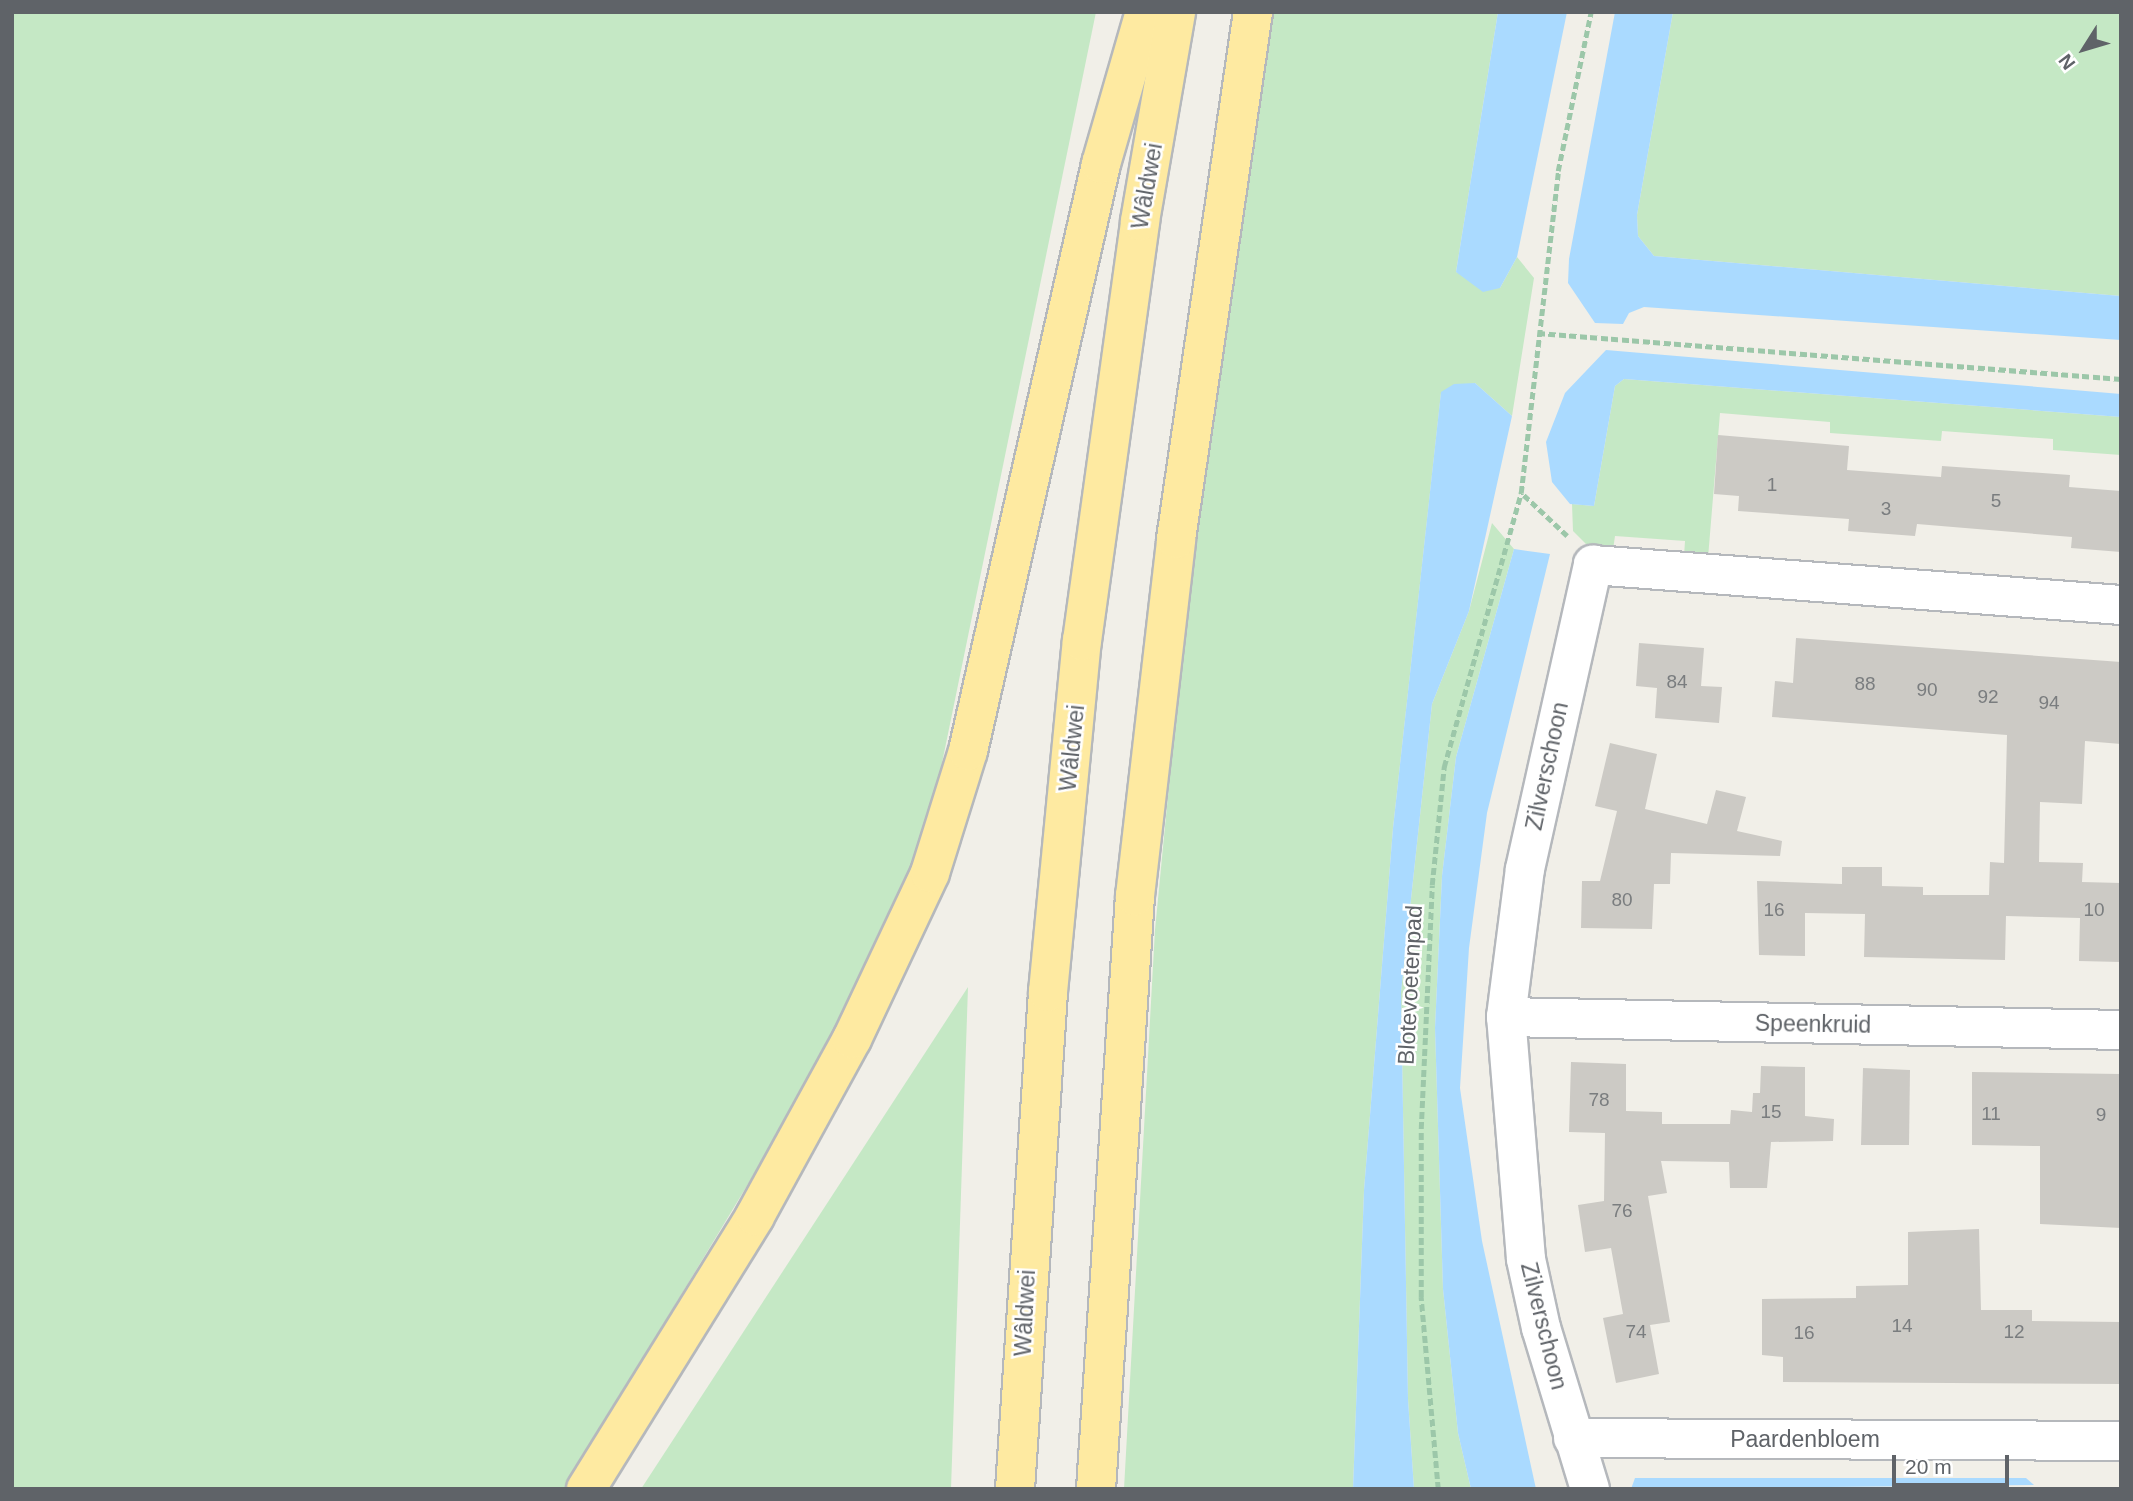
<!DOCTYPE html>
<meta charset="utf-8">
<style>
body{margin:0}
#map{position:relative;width:2133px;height:1501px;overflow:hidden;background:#f1efe8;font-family:Helvetica,sans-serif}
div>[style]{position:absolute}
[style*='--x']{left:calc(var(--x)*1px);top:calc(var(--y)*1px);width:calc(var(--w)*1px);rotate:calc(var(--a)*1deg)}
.green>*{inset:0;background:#c5e8c5}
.water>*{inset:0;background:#aadaff}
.building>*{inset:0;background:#cccac5}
.path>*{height:4.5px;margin-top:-2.25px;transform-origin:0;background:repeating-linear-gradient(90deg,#9cc7a9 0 7px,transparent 0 10.5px)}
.roads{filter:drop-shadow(2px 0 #b5b8bc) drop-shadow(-2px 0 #b5b8bc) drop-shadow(0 2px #b5b8bc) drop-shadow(0 -2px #b5b8bc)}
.minor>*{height:38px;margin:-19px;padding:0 19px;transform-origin:19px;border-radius:19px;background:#fff}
.trunk>*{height:38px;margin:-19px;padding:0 19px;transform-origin:19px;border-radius:19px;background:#feeaa1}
span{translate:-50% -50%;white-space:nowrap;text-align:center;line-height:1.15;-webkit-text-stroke:5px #fff;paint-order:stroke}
.number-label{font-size:19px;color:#7a7d7f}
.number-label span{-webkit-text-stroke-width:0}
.street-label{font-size:23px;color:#5f6368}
.frame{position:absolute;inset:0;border:14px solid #5f6368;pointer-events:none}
.north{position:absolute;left:2049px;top:14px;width:70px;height:70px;-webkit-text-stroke:5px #fff;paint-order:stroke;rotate:233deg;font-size:19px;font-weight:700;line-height:28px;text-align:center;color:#5f6368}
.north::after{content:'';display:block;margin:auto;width:24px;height:32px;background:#5f6368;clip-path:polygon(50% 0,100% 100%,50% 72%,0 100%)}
.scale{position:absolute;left:1892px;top:1455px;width:117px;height:32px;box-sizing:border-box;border:4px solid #5f6368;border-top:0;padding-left:9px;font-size:21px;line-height:24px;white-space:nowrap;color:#5f6368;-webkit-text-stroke:5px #fff;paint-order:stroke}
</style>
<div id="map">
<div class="green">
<i style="clip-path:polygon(12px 12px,1096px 12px,926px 841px,838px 1035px,564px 1489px,12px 1489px)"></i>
<i style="clip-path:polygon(1274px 12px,1498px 12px,1456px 272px,1500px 288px,1517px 257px,1534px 278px,1512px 416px,1475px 383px,1441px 393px,1393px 828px,1364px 1190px,1353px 1489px,1124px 1489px,1155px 930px,1188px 589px,1206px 436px)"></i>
<i style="clip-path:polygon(1673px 12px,2121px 12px,2121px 296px,1654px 256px,1638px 236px,1637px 215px)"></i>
<i style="clip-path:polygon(1624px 379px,2121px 417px,2121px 455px,2053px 450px,2053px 439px,1942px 431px,1941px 441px,1830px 433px,1830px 422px,1720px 413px,1708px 558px,1684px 556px,1685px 541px,1615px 536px,1613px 550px,1591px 549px,1573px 531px,1572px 504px,1594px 506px,1615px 386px)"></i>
<i style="clip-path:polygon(1492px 523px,1514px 549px,1456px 757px,1442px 876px,1435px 1028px,1443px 1289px,1458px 1433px,1471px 1489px,1414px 1489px,1408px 1399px,1401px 992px,1432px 704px,1469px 611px)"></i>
<i style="clip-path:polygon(968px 987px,951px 1489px,641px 1489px)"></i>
</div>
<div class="water">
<i style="clip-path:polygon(1498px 12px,1567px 12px,1517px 257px,1500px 288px,1483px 292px,1456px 272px)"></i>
<i style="clip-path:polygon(1615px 12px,1673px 12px,1637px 215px,1638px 236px,1654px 256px,2121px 296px,2121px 340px,1644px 307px,1629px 313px,1623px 324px,1595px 323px,1568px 283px,1569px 259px)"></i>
<i style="clip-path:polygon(1606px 350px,2121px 394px,2121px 417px,1624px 379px,1615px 386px,1594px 506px,1570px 504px,1552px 482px,1546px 442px,1565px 393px)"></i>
<i style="clip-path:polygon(1475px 383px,1512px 416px,1469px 611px,1432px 704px,1401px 992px,1408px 1399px,1414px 1489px,1353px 1489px,1364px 1190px,1393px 828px,1441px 392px,1454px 384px)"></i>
<i style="clip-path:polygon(1514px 549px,1550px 554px,1487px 813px,1469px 948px,1460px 1088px,1482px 1241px,1536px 1489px,1471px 1489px,1458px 1433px,1443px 1289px,1435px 1028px,1442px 876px,1456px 757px)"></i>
<i style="clip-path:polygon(1635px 1478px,2026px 1478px,2034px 1485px,1631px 1489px)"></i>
</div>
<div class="building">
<i style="clip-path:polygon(1718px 435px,1849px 446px,1847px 470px,1941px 477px,1942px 466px,2070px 475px,2069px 487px,2121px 491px,2121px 552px,2071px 548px,2072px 537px,1917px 524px,1915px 536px,1848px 531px,1849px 519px,1738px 511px,1739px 496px,1714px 494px)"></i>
<i style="clip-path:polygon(1796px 638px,2121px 662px,2121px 744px,2085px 741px,2082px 804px,2040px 802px,2039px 862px,2083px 863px,2082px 882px,2121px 883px,2121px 962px,2079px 961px,2080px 918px,2006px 916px,2005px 960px,1864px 957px,1865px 914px,1805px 913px,1805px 956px,1759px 955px,1757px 881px,1842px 884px,1842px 867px,1882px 867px,1882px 886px,1923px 887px,1923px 895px,1989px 895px,1990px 862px,2004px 863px,2007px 735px,1772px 717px,1775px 681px,1793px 683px)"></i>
<i style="clip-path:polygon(1639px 643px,1704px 648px,1701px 686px,1722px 687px,1719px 723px,1655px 718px,1657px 688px,1636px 686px)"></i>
<i style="clip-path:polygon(1610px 743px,1657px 754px,1645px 809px,1707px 824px,1716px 790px,1746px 797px,1737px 831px,1782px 841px,1780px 856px,1671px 853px,1670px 884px,1654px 884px,1652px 929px,1581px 928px,1582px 881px,1600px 881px,1617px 811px,1595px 806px)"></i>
<i style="clip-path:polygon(1571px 1062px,1626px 1064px,1626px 1111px,1662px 1112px,1662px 1124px,1730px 1124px,1731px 1110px,1752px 1112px,1753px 1093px,1760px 1093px,1761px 1066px,1805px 1067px,1805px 1116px,1834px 1119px,1833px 1141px,1771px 1142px,1767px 1188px,1730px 1188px,1729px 1162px,1661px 1161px,1667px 1193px,1648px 1196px,1670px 1322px,1650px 1325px,1659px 1374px,1616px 1383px,1603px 1318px,1623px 1314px,1611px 1248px,1585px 1252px,1578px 1205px,1604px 1201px,1605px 1133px,1569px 1132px)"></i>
<i style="clip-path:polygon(1863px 1068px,1910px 1070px,1909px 1145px,1861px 1145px)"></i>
<i style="clip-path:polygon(1972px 1072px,2121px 1074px,2121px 1228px,2040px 1224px,2040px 1146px,1972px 1145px)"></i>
<i style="clip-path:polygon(1979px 1229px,1981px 1310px,2032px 1310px,2032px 1321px,2121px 1322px,2121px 1384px,1783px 1382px,1783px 1357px,1762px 1355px,1762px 1299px,1856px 1298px,1856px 1286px,1908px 1285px,1908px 1232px)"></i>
</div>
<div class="path">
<i style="--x:1538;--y:333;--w:585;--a:4.51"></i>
<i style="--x:1567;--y:536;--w:63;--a:-136.9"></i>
<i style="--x:1521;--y:493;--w:324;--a:-83.4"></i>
<i style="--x:1558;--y:171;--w:162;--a:-78.3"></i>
<i style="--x:1438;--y:1489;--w:193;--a:-95.1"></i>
<i style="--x:1421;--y:1297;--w:168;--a:-90"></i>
<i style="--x:1421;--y:1129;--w:244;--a:-87.4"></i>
<i style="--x:1432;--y:885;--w:119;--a:-84.2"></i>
<i style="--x:1444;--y:767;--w:285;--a:-74.3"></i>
</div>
<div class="roads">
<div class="minor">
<i style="--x:1506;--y:1017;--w:615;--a:1.21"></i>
<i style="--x:1573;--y:1438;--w:548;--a:0.31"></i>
<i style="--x:1590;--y:1489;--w:168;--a:-106.9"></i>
<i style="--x:1541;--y:1328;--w:71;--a:-102.3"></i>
<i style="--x:1526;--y:1259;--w:243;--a:-94.7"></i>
<i style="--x:1506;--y:1017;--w:149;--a:-82.7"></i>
<i style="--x:1525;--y:869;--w:312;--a:-77.4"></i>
<i style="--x:1593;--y:565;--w:530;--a:4.33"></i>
</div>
<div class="trunk">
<i style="--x:586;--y:1489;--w:321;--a:-58.2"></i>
<i style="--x:755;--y:1216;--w:202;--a:-61.3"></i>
<i style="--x:852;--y:1039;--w:183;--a:-64.8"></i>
<i style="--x:930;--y:873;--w:128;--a:-72.7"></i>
<i style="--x:968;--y:751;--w:602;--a:-77.23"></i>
<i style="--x:1101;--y:164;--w:158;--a:-73.9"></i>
<i style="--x:1015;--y:1489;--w:498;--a:-86.2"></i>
<i style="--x:1048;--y:992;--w:353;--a:-84.5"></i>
<i style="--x:1082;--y:641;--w:424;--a:-82.1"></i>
<i style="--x:1140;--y:221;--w:212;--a:-80.2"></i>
<i style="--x:1096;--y:1489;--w:594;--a:-86.24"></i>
<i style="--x:1135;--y:896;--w:359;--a:-83.4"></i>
<i style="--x:1176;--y:539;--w:533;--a:-81.69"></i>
</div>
</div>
<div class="number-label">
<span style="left:1772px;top:485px">1</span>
<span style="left:1996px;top:501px">5</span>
<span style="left:1886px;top:509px">3</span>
<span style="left:1677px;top:682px">84</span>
<span style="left:1865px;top:684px">88</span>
<span style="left:1927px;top:690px">90</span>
<span style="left:1988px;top:697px">92</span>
<span style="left:2049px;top:703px">94</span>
<span style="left:1622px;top:900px">80</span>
<span style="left:1774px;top:910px">16</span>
<span style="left:2094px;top:910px">10</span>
<span style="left:1599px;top:1100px">78</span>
<span style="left:1771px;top:1112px">15</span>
<span style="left:1991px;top:1114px">11</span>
<span style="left:2101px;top:1115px">9</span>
<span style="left:1622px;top:1211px">76</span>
<span style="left:1902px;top:1326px">14</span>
<span style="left:1636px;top:1332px">74</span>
<span style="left:2014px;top:1332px">12</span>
<span style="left:1804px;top:1333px">16</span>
</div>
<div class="street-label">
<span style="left:1147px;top:186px;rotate:-80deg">Wâldwei</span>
<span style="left:1072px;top:748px;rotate:-84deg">Wâldwei</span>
<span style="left:1547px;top:766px;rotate:-78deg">Zilverschoon</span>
<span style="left:1410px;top:985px;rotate:-87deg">Blotevoetenpad</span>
<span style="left:1813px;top:1024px;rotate:1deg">Speenkruid</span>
<span style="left:1025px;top:1313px;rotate:-87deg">Wâldwei</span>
<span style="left:1544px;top:1326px;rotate:76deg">Zilverschoon</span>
<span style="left:1805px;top:1439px">Paardenbloem</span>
</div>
<div class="frame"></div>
<div class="north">N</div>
<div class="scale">20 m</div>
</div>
